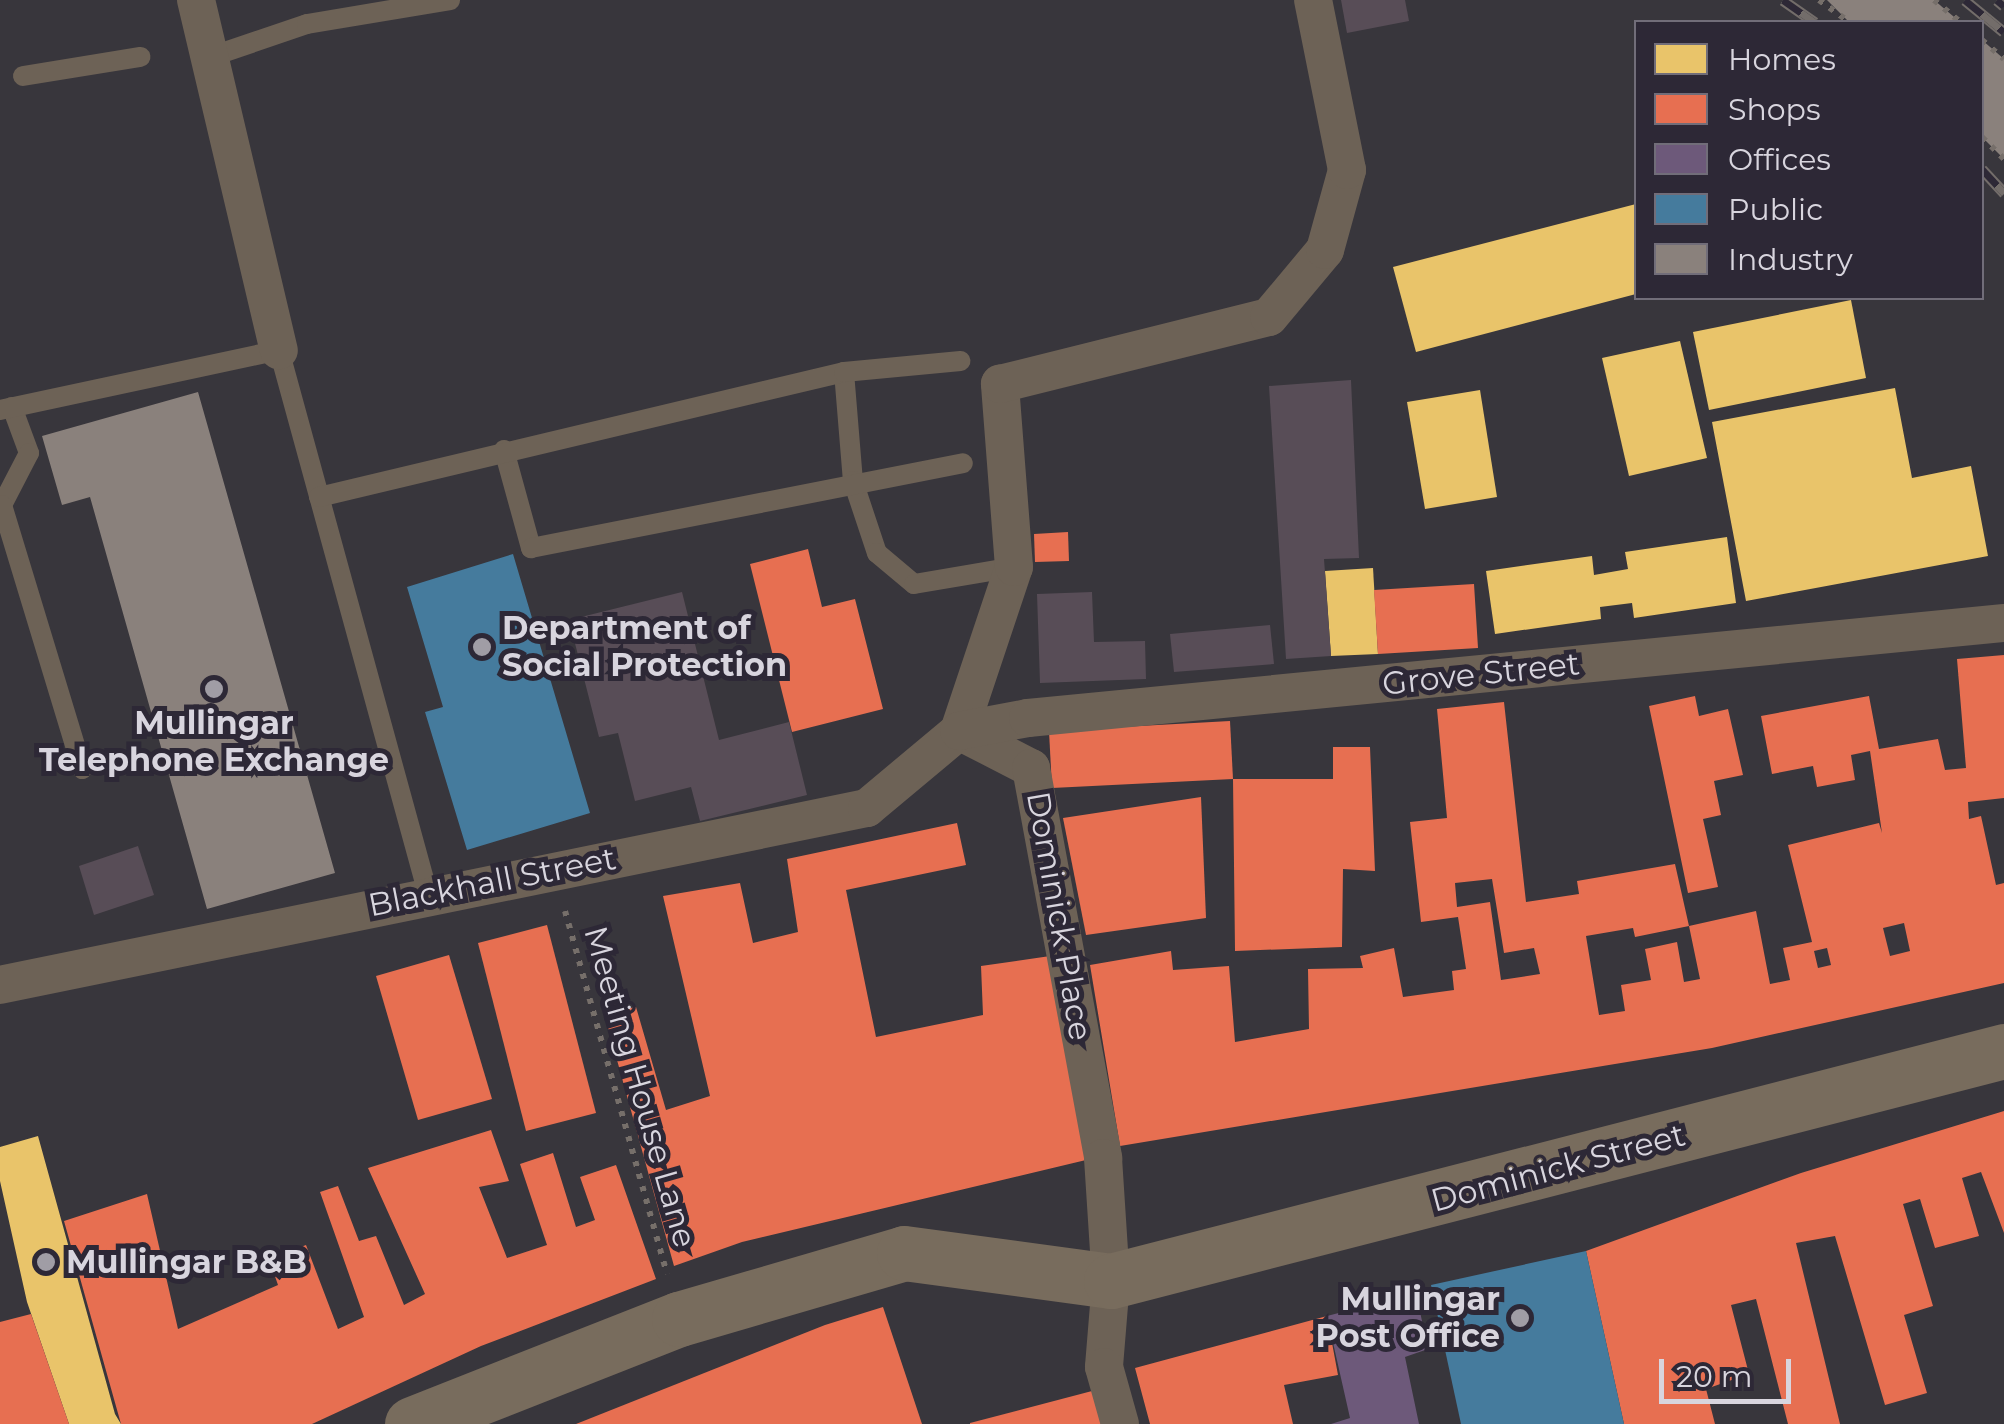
<!DOCTYPE html>
<style>
body{margin:0}
#map{position:relative;width:2004px;height:1424px;overflow:hidden;background:#38363c;font-family:Montserrat,sans-serif}
div>[style]{position:absolute}
[style*='--x']{left:calc(var(--x)*1px);top:calc(var(--y)*1px);width:calc(var(--w)*1px);rotate:calc(var(--a)*1deg)}
.homes>*{inset:0;background:#e9c46a}
.shops>*{inset:0;background:#e76f51}
.offices>*{inset:0;background:#6d597a}
.public>*{inset:0;background:#457b9d}
.industry>*{inset:0;background:#8a817c}
.building>*{inset:0;background:#584d57}
.path>*{height:6px;margin-top:-3px;transform-origin:0;background:repeating-linear-gradient(90deg,#766f6a 0 5px,transparent 0 13px)}
.service>*{height:20px;margin:-10px;padding:0 10px;transform-origin:10px;border-radius:10px;background:#6d6256}
.minor>*{height:38px;margin:-19px;padding:0 19px;transform-origin:19px;border-radius:19px;background:#6d6256}
.secondary>*{height:55px;margin:-27.5px;padding:0 27.5px;transform-origin:27.5px;border-radius:27.5px;background:#786c5d}
.rail>*{height:11px;margin-top:-5.5px;transform-origin:0;background:repeating-linear-gradient(90deg,#2d2836 0 22px,#736d6a 0 44px);box-sizing:border-box;border-block:2px solid #736d6a}
.dots>*{width:28px;height:28px;translate:-50% -50%;box-sizing:border-box;border:5px solid #2d2836;border-radius:50%}
span{translate:-50% -50%;white-space:nowrap;text-align:center;line-height:1.15;-webkit-text-stroke:10px #2d2836;paint-order:stroke}
.poi-label{font-size:32px;color:#d8d5de;font-weight:700}
.left{translate:0 -50%;text-align:left}
.right{translate:-100% -50%;text-align:right}
.street-label{font-size:32px;color:#d8d5de}
.legend{position:absolute;left:1634px;top:20px;width:350px;height:280px;box-sizing:border-box;background:#2d2836;border:2px solid #716d79;margin:0;padding:12px 18px;list-style:none;font-size:30px;color:#d8d5de}
.legend li{display:flex;align-items:center;gap:20px;height:50px}
.legend b{width:50px;border:2px solid #716d79}
.scale{position:absolute;left:1659px;top:1359px;width:132px;height:45px;box-sizing:border-box;border:5px solid #d8d5de;border-top:0;padding-left:12px;font-size:30px;line-height:35px;white-space:nowrap;color:#d8d5de;-webkit-text-stroke:8px #2d2836;paint-order:stroke}
</style>
<div id="map">
<div class="homes">
<i style="clip-path:polygon(1636px 204px,1636px 294px,1416px 352px,1393px 267px)"></i>
<i style="clip-path:polygon(1851px 300px,1866px 378px,1709px 410px,1693px 332px)"></i>
<i style="clip-path:polygon(1680px 341px,1707px 458px,1629px 476px,1602px 358px)"></i>
<i style="clip-path:polygon(1895px 388px,1912px 478px,1971px 466px,1988px 556px,1746px 601px,1712px 422px)"></i>
<i style="clip-path:polygon(1480px 390px,1497px 497px,1425px 509px,1407px 402px)"></i>
<i style="clip-path:polygon(1727px 537px,1736px 603px,1634px 618px,1632px 603px,1600px 607px,1601px 619px,1495px 634px,1486px 571px,1592px 556px,1594px 575px,1628px 569px,1625px 552px)"></i>
<i style="clip-path:polygon(1373px 568px,1378px 654px,1331px 656px,1325px 571px)"></i>
<i style="clip-path:polygon(38px 1136px,115px 1414px,121px 1424px,69px 1424px,27px 1302px,0 1181px,0 1147px)"></i>
</div>
<div class="shops">
<i style="clip-path:polygon(1068px 532px,1069px 561px,1035px 562px,1034px 534px)"></i>
<i style="clip-path:polygon(808px 549px,822px 607px,855px 599px,883px 709px,792px 732px,750px 564px)"></i>
<i style="clip-path:polygon(1474px 584px,1478px 648px,1378px 654px,1374px 590px)"></i>
<i style="clip-path:polygon(evenodd,2004px 655px,2004px 798px,1968px 802px,1969px 819px,1981px 816px,1996px 885px,2004px 883px,2004px 983px,1712px 1048px,1120px 1146px,1090px 965px,1171px 951px,1173px 970px,1229px 966px,1235px 1042px,1309px 1029px,1308px 969px,1363px 968px,1360px 956px,1394px 948px,1403px 997px,1454px 990px,1452px 971px,1466px 969px,1458px 917px,1421px 922px,1410px 822px,1447px 818px,1437px 709px,1504px 702px,1526px 902px,1579px 894px,1577px 881px,1675px 864px,1689px 926px,1756px 911px,1770px 984px,1790px 980px,1783px 948px,1812px 942px,1788px 845px,1879px 823px,1882px 833px,1870px 751px,1851px 755px,1855px 780px,1817px 787px,1813px 766px,1772px 774px,1761px 716px,1869px 696px,1879px 749px,1938px 739px,1945px 770px,1966px 768px,1957px 659px,2004px 655px,1492px 879px,1504px 953px,1534px 948px,1540px 974px,1501px 980px,1490px 902px,1457px 907px,1455px 883px,1492px 879px,2004px 655px,1904px 923px,1910px 951px,1890px 956px,1883px 928px,1904px 923px,2004px 655px,1689px 926px,1700px 979px,1684px 982px,1677px 942px,1645px 949px,1651px 980px,1621px 985px,1625px 1011px,1599px 1015px,1586px 936px,1633px 928px,1635px 937px,1689px 926px,2004px 655px,1827px 948px,1831px 965px,1818px 968px,1814px 951px,1827px 948px)"></i>
<i style="clip-path:polygon(1695px 696px,1699px 716px,1728px 709px,1743px 775px,1714px 781px,1721px 815px,1703px 819px,1718px 887px,1688px 893px,1649px 706px)"></i>
<i style="clip-path:polygon(1230px 721px,1233px 779px,1052px 788px,1049px 731px)"></i>
<i style="clip-path:polygon(1333px 747px,1370px 747px,1375px 871px,1343px 869px,1342px 947px,1235px 951px,1233px 779px,1333px 779px)"></i>
<i style="clip-path:polygon(1201px 797px,1206px 918px,1086px 935px,1063px 818px)"></i>
<i style="clip-path:polygon(957px 823px,966px 865px,846px 890px,876px 1037px,983px 1015px,981px 966px,1057px 955px,1086px 1160px,742px 1242px,674px 1266px,604px 1013px,636px 1007px,666px 1110px,710px 1096px,663px 896px,740px 883px,753px 943px,798px 932px,787px 859px)"></i>
<i style="clip-path:polygon(547px 925px,596px 1113px,526px 1131px,478px 943px)"></i>
<i style="clip-path:polygon(449px 955px,492px 1099px,418px 1120px,376px 976px)"></i>
<i style="clip-path:polygon(2004px 1111px,2004px 1233px,1981px 1172px,1962px 1178px,1979px 1236px,1935px 1248px,1920px 1199px,1903px 1204px,1933px 1306px,1904px 1315px,1927px 1393px,1885px 1405px,1835px 1236px,1796px 1243px,1840px 1424px,1788px 1424px,1756px 1299px,1731px 1305px,1749px 1374px,1706px 1389px,1715px 1424px,1624px 1424px,1586px 1251px,1801px 1173px)"></i>
<i style="clip-path:polygon(491px 1130px,509px 1181px,479px 1187px,507px 1258px,547px 1245px,520px 1164px,553px 1153px,576px 1227px,595px 1220px,580px 1177px,616px 1165px,656px 1279px,481px 1346px,312px 1424px,121px 1424px,64px 1221px,147px 1194px,178px 1329px,278px 1285px,269px 1259px,306px 1245px,338px 1329px,364px 1317px,320px 1192px,338px 1186px,359px 1241px,376px 1236px,404px 1305px,425px 1294px,368px 1168px)"></i>
<i style="clip-path:polygon(883px 1307px,922px 1424px,576px 1424px,825px 1325px)"></i>
<i style="clip-path:polygon(31px 1314px,69px 1424px,0 1424px,0 1322px)"></i>
<i style="clip-path:polygon(1327px 1316px,1338px 1375px,1284px 1385px,1293px 1424px,1150px 1424px,1135px 1368px)"></i>
<i style="clip-path:polygon(1092px 1391px,1101px 1424px,970px 1424px,970px 1423px)"></i>
</div>
<div class="offices">
<i style="clip-path:polygon(1416px 1293px,1428px 1349px,1405px 1357px,1419px 1424px,1331px 1424px,1350px 1418px,1327px 1316px)"></i>
</div>
<div class="public">
<i style="clip-path:polygon(513px 554px,590px 813px,467px 850px,425px 712px,443px 707px,407px 587px)"></i>
<i style="clip-path:polygon(1586px 1251px,1624px 1424px,1461px 1424px,1431px 1285px)"></i>
</div>
<div class="industry">
<i style="clip-path:polygon(1827px 0,1934px 0,1960px 22px,1849px 22px)"></i>
<i style="clip-path:polygon(1982px 40px,2004px 59px,2004px 159px,1982px 137px)"></i>
<i style="clip-path:polygon(198px 392px,335px 873px,207px 909px,90px 497px,62px 505px,42px 436px)"></i>
</div>
<div class="building">
<i style="clip-path:polygon(1341px 0,1405px 0,1409px 21px,1347px 33px)"></i>
<i style="clip-path:polygon(1351px 380px,1359px 558px,1324px 559px,1331px 656px,1286px 659px,1269px 386px)"></i>
<i style="clip-path:polygon(682px 592px,719px 740px,789px 722px,807px 795px,700px 821px,691px 787px,635px 801px,618px 733px,599px 737px,569px 620px)"></i>
<i style="clip-path:polygon(1092px 592px,1094px 642px,1145px 641px,1146px 679px,1040px 683px,1037px 594px)"></i>
<i style="clip-path:polygon(1270px 625px,1274px 664px,1174px 672px,1170px 634px)"></i>
<i style="clip-path:polygon(138px 846px,154px 895px,94px 915px,79px 866px)"></i>
</div>
<div class="path">
<i style="--x:1819;--y:0;--w:37;--a:36"></i>
<i style="--x:1934;--y:0;--w:34;--a:40"></i>
<i style="--x:1982;--y:40;--w:29;--a:41"></i>
<i style="--x:1982;--y:137;--w:31;--a:45"></i>
<i style="--x:565;--y:911;--w:377;--a:74.3"></i>
</div>
<div class="service">
<i style="--x:210;--y:57;--w:102;--a:-18.8"></i>
<i style="--x:307;--y:24;--w:145;--a:-9.5"></i>
<i style="--x:23;--y:76;--w:119;--a:-9.2"></i>
<i style="--x:844;--y:372;--w:109;--a:85.3"></i>
<i style="--x:853;--y:481;--w:76;--a:71.6"></i>
<i style="--x:877;--y:553;--w:48;--a:40"></i>
<i style="--x:914;--y:584;--w:101;--a:-9.6"></i>
<i style="--x:12;--y:407;--w:49;--a:69.7"></i>
<i style="--x:29;--y:453;--w:59;--a:117.4"></i>
<i style="--x:2;--y:505;--w:276;--a:73.1"></i>
<i style="--x:0;--y:410;--w:285;--a:-12.1"></i>
<i style="--x:279;--y:350;--w:564;--a:74.68"></i>
<i style="--x:504;--y:450;--w:102;--a:74.6"></i>
<i style="--x:531;--y:548;--w:440;--a:-11.1"></i>
<i style="--x:319;--y:497;--w:540;--a:-13.39"></i>
<i style="--x:844;--y:372;--w:117;--a:-5.4"></i>
</div>
<div class="minor">
<i style="--x:196;--y:0;--w:360;--a:76.7"></i>
<i style="--x:959;--y:731;--w:173;--a:-71.5"></i>
<i style="--x:1014;--y:567;--w:184;--a:-94.4"></i>
<i style="--x:1000;--y:384;--w:277;--a:-14"></i>
<i style="--x:1269;--y:317;--w:87;--a:-50.1"></i>
<i style="--x:1325;--y:250;--w:83;--a:-74.6"></i>
<i style="--x:1347;--y:170;--w:173;--a:-101.3"></i>
<i style="--x:959;--y:731;--w:81;--a:27.2"></i>
<i style="--x:1031;--y:768;--w:397;--a:79.5"></i>
<i style="--x:1103;--y:1158;--w:123;--a:86.3"></i>
<i style="--x:1111;--y:1281;--w:86;--a:94.7"></i>
<i style="--x:1104;--y:1367;--w:59;--a:74.3"></i>
<i style="--x:0;--y:985;--w:885;--a:-11.54"></i>
<i style="--x:867;--y:808;--w:120;--a:-39.9"></i>
<i style="--x:959;--y:731;--w:70;--a:-10.7"></i>
<i style="--x:1028;--y:718;--w:981;--a:-5.56"></i>
</div>
<div class="secondary">
<i style="--x:412;--y:1424;--w:287;--a:-21.5"></i>
<i style="--x:679;--y:1319;--w:234;--a:-16.3"></i>
<i style="--x:904;--y:1253;--w:209;--a:7.7"></i>
<i style="--x:1111;--y:1281;--w:922;--a:-14.44"></i>
</div>
<div class="rail">
<i style="--x:1783;--y:0;--w:39;--a:35"></i>
<i style="--x:1965;--y:0;--w:50;--a:39.4"></i>
<i style="--x:1997;--y:0;--w:9;--a:41"></i>
<i style="--x:1982;--y:169;--w:33;--a:47"></i>
</div>
<div class="dots">
<i style="left:482px;top:647px;background:#a09da5"></i>
<i style="left:214px;top:689px;background:#a09da5"></i>
<i style="left:46px;top:1262px;background:#a09da5"></i>
<i style="left:1520px;top:1318px;background:#a09da5"></i>
</div>
<div class="poi-label">
<span class="left" style="left:502px;top:647px">Department of<br>Social Protection</span>
<span style="left:214px;top:742px">Mullingar<br>Telephone Exchange</span>
<span class="left" style="left:66px;top:1262px">Mullingar B&amp;B</span>
<span class="right" style="left:1500px;top:1318px">Mullingar<br>Post Office</span>
</div>
<div class="street-label">
<span style="left:1481px;top:674px;rotate:-6deg">Grove Street</span>
<span style="left:492px;top:882px;rotate:-11deg">Blackhall Street</span>
<span style="left:1059px;top:916px;rotate:80deg">Dominick Place</span>
<span style="left:640px;top:1087px;rotate:74deg">Meeting House Lane</span>
<span style="left:1558px;top:1168px;rotate:-15deg">Dominick Street</span>
</div>
<ul class="legend">
<li><b style="height:28px;background:#e9c46a"></b>Homes</li>
<li><b style="height:28px;background:#e76f51"></b>Shops</li>
<li><b style="height:28px;background:#6d597a"></b>Offices</li>
<li><b style="height:28px;background:#457b9d"></b>Public</li>
<li><b style="height:28px;background:#8a817c"></b>Industry</li>
</ul>
<div class="scale">20 m</div>
</div>
